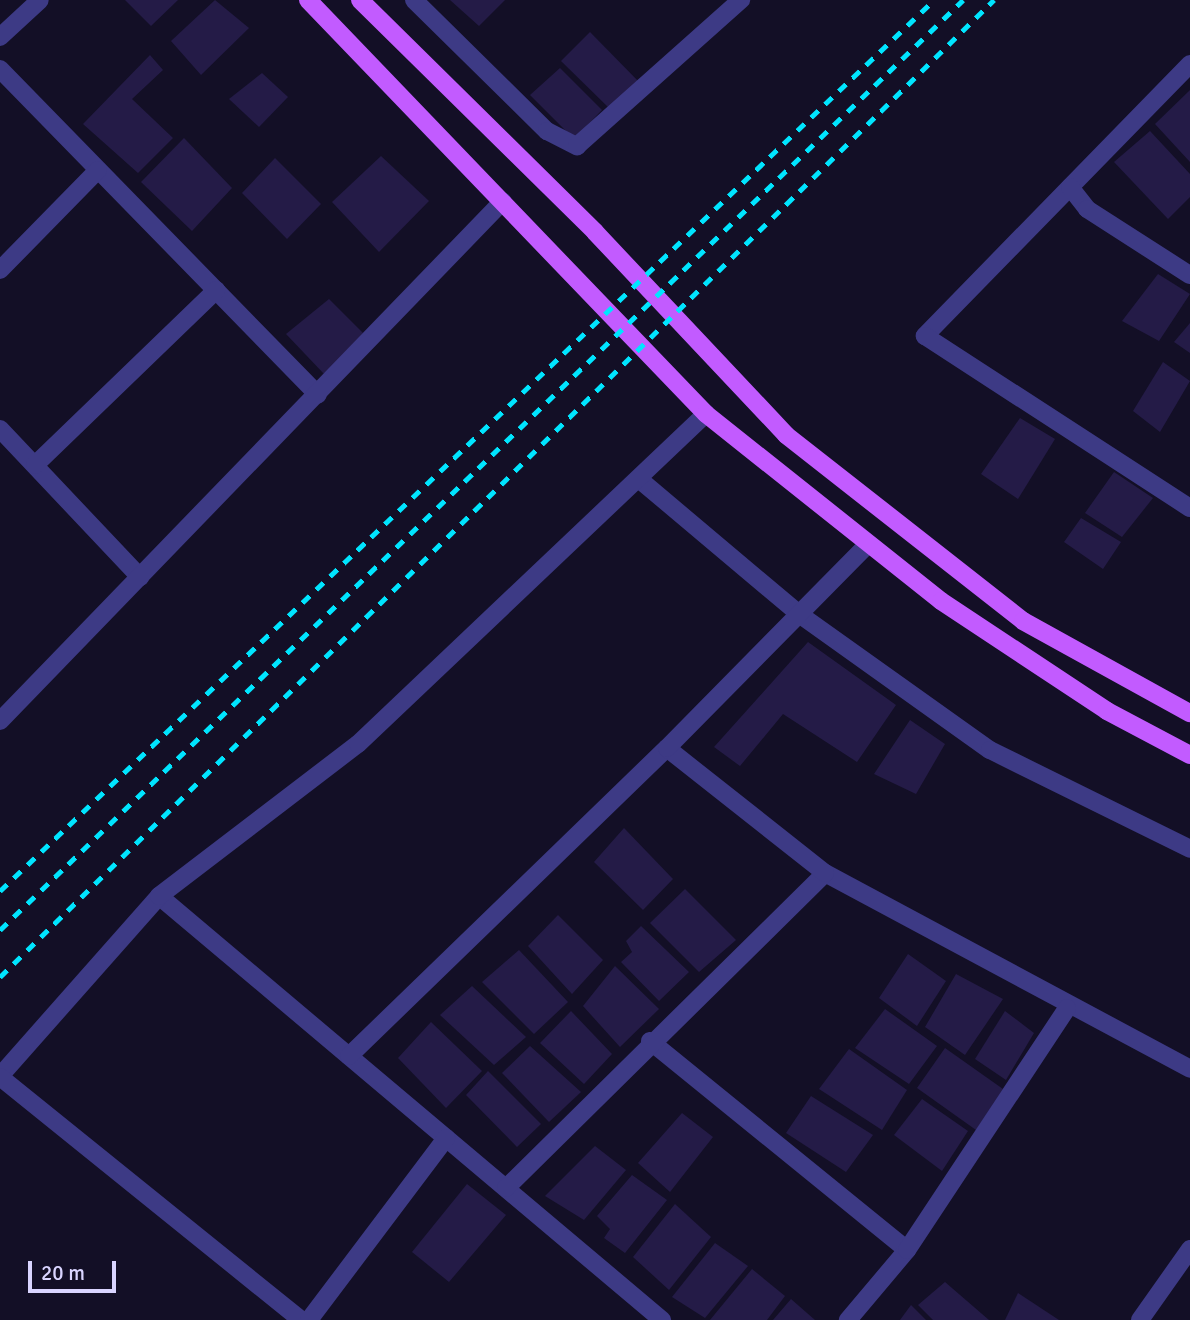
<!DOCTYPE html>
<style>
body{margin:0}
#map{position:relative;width:1190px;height:1320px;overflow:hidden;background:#130f26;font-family:Signika,sans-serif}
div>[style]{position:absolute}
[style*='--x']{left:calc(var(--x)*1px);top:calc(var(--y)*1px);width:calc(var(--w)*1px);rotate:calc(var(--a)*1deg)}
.building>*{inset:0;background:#241b47}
.minor>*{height:18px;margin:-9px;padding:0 9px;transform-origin:9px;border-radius:9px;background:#3d3a85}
.tertiary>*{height:18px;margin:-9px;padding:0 9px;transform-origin:9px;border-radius:9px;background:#3d3a85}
.primary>*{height:18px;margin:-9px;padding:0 9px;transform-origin:9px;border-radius:9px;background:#c25bff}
.rail>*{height:5px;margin-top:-2.5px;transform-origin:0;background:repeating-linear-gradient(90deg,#00e5ff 0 10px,transparent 0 19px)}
span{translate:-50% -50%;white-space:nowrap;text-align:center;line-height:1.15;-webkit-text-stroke:6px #130f26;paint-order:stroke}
.scale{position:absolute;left:28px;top:1261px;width:88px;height:32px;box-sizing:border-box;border:4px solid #d9d4ff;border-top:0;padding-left:9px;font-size:21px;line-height:24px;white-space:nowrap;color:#d9d4ff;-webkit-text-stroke:5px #130f26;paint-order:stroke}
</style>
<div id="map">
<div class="building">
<i style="clip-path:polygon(125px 0,178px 0,151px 26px)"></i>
<i style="clip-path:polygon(215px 0,249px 28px,201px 75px,171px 41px)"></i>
<i style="clip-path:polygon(450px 0,505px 0,479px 26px)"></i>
<i style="clip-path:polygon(590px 32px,641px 84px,610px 109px,561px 61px)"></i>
<i style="clip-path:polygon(150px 55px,163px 70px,132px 99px,173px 138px,138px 173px,83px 124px)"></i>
<i style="clip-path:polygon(560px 68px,602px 110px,574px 139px,530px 95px)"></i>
<i style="clip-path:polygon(262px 73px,288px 97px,259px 127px,229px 99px)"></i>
<i style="clip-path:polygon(1190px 90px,1190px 162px,1155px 124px)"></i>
<i style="clip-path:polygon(1150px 131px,1190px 174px,1190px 197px,1168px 219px,1114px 162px)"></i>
<i style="clip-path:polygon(184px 138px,232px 188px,192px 231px,141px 182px)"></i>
<i style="clip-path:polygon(381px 156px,429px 201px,379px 252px,332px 202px)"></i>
<i style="clip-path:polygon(275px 158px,321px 204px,287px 239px,242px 193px)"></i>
<i style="clip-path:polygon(1158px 274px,1190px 294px,1159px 341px,1122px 321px)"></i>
<i style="clip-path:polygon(329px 299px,363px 333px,325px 375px,286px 334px)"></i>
<i style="clip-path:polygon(1190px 323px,1190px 353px,1174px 342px)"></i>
<i style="clip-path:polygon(1163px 362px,1190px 381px,1160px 432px,1133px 411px)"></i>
<i style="clip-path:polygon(1020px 418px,1055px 439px,1018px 499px,981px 474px)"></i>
<i style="clip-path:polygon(1114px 472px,1153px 498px,1122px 537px,1085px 513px)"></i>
<i style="clip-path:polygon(1081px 518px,1121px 542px,1103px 569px,1064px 542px)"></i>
<i style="clip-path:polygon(808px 642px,896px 705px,857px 762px,783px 714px,740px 766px,714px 747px)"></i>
<i style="clip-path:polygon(910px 720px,945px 744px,916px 794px,874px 774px)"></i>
<i style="clip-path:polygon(624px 828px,673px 879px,643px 910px,594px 862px)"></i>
<i style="clip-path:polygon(685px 889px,736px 940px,699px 972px,650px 923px)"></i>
<i style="clip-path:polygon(558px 915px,603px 960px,572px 994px,528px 946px)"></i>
<i style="clip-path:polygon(641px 926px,689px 972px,659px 1001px,621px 962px,632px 952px,626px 941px)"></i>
<i style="clip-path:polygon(519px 950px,568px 1002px,534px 1034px,482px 982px)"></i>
<i style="clip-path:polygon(908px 954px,946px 981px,917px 1026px,879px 998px)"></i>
<i style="clip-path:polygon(615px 966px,659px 1009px,620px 1047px,583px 1006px)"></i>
<i style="clip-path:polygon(956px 974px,1003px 999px,965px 1055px,925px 1027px)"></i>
<i style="clip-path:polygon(472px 986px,526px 1037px,494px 1065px,440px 1015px)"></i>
<i style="clip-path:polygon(885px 1009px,937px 1046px,909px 1084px,855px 1048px)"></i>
<i style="clip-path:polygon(571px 1011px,612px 1054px,584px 1084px,540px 1043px)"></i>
<i style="clip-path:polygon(1005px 1011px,1034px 1033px,1006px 1080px,975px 1059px)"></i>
<i style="clip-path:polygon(431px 1022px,482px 1071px,446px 1108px,398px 1058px)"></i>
<i style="clip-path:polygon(530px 1046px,581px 1092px,549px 1122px,502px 1073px)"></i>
<i style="clip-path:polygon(945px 1048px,1003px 1089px,976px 1130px,917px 1088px)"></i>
<i style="clip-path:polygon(849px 1049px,907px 1090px,882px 1130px,819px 1089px)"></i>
<i style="clip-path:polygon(488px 1071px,541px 1124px,517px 1147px,466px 1095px)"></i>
<i style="clip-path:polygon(811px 1096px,873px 1135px,846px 1172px,786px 1133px)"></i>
<i style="clip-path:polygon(922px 1099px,968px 1131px,942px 1171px,894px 1135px)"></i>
<i style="clip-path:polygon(682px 1113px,713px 1137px,670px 1192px,638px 1163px)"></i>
<i style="clip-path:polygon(595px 1146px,626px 1170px,584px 1220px,545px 1196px)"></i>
<i style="clip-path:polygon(632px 1175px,667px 1200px,625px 1253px,604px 1238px,610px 1229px,597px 1216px)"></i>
<i style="clip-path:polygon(467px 1184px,506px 1215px,449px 1282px,412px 1252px)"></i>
<i style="clip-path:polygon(675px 1204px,711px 1237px,669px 1290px,633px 1257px)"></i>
<i style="clip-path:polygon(715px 1243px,748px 1266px,705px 1318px,672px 1297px)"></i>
<i style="clip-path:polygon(752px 1269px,785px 1296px,767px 1320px,710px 1320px)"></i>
<i style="clip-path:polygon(945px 1282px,989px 1320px,933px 1320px,918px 1305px)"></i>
<i style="clip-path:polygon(1018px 1293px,1059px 1320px,1005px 1320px)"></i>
<i style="clip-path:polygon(791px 1299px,815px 1320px,773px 1320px)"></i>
<i style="clip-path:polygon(911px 1305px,926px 1320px,900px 1320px)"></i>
</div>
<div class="minor">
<i style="--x:414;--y:0;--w:187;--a:44.6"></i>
<i style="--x:547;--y:131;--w:34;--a:27"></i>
<i style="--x:577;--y:146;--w:220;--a:-41.7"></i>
<i style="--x:0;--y:37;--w:54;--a:-42.8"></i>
<i style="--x:1190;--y:64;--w:380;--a:134.3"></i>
<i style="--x:925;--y:336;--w:316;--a:33"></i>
<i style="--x:0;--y:69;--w:455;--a:45.7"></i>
<i style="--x:1070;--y:187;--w:28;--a:52"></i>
<i style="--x:1087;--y:209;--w:122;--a:32.7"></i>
<i style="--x:0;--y:270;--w:140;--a:-45.6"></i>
<i style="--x:0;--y:429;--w:204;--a:46.6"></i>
<i style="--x:35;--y:465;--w:252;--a:-44"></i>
<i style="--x:640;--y:480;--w:208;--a:40.1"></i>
<i style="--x:799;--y:614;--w:234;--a:35.5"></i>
<i style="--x:990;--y:750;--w:223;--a:26.3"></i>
<i style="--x:0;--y:721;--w:723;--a:-45.95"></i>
<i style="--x:825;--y:873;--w:414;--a:28.2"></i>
<i style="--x:159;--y:896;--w:658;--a:40.13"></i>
<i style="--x:650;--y:1041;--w:331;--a:39.1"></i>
<i style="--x:907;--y:1250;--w:92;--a:130.1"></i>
<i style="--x:349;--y:1056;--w:443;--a:-44.1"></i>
<i style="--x:0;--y:1076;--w:240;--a:-48.5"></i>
<i style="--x:159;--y:896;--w:250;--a:-37.4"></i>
<i style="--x:358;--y:744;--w:480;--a:-43.5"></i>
<i style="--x:0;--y:1077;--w:387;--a:38.9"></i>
<i style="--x:506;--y:1188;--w:448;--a:-44.6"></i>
<i style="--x:825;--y:873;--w:201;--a:-141.7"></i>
<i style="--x:667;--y:748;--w:286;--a:-45.4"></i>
<i style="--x:907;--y:1250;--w:290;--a:-56.5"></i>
<i style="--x:309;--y:1320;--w:228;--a:-53"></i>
</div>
<div class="tertiary">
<i style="--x:1140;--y:1320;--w:87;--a:-54.8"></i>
</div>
<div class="primary">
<i style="--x:308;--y:0;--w:574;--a:46.13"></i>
<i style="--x:706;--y:414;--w:300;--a:38.5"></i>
<i style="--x:941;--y:601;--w:199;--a:33.5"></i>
<i style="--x:1107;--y:711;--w:94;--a:27.9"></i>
<i style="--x:360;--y:0;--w:330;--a:44.6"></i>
<i style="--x:595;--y:232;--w:279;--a:46.7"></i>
<i style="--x:786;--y:435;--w:301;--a:38.1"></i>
<i style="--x:1023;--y:621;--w:191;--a:28.9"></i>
</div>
<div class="rail">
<i style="--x:0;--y:891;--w:1291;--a:-43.65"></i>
<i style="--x:0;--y:930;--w:1339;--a:-44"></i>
<i style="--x:0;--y:977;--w:1394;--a:-44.51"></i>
</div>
<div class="scale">20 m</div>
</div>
